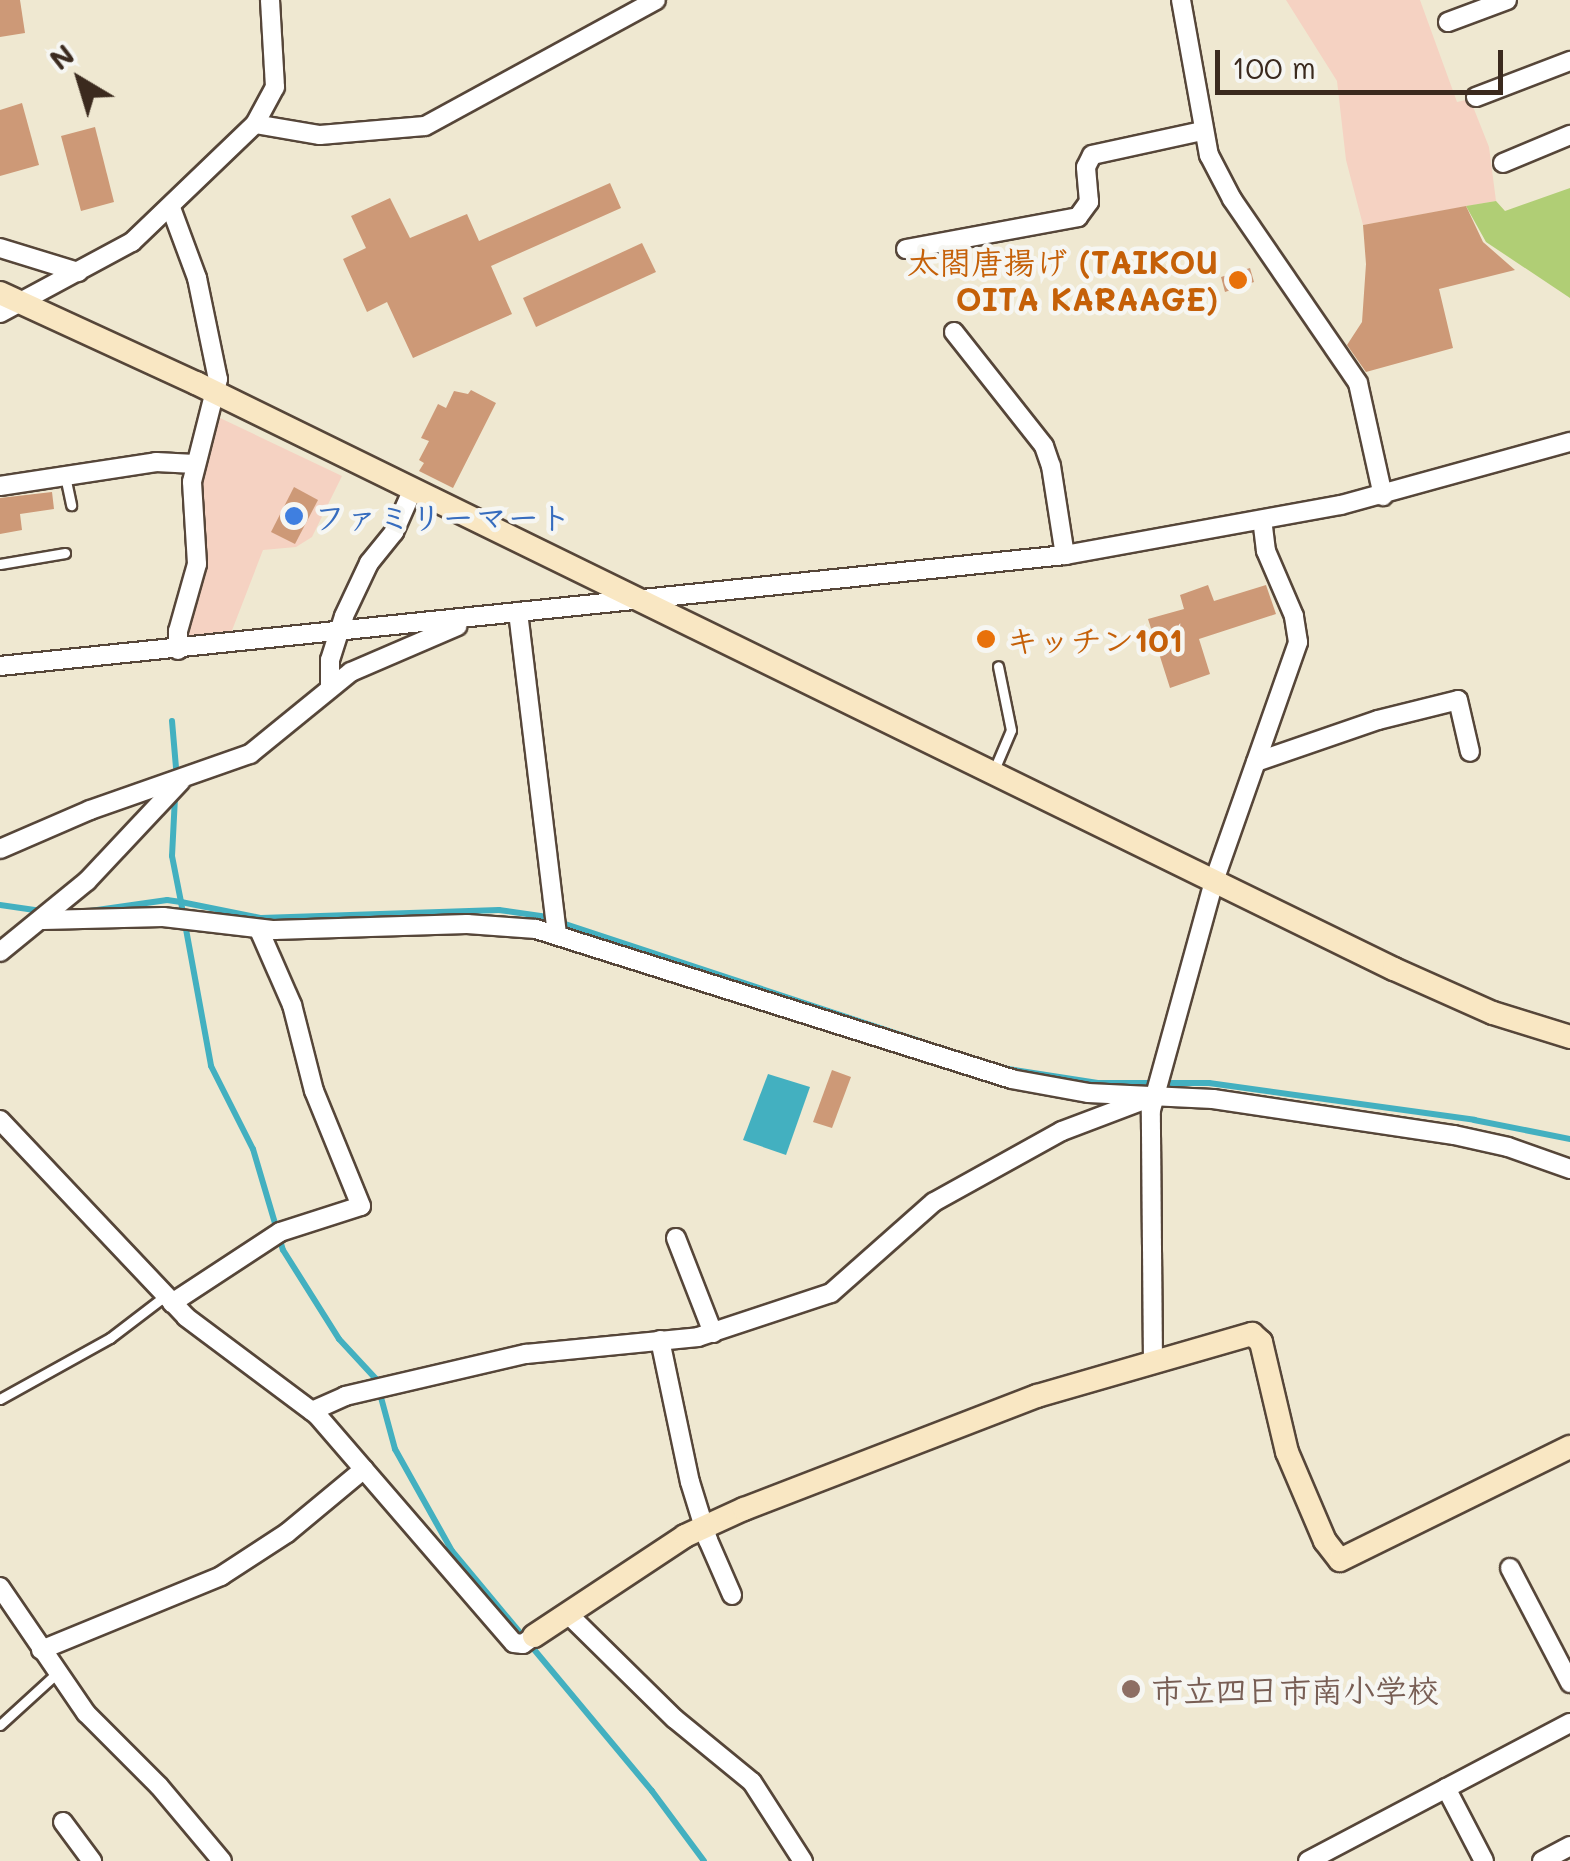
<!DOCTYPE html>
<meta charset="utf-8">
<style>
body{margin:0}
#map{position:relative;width:1570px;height:1861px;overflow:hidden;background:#efe8d1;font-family:Mali,"Klee One",sans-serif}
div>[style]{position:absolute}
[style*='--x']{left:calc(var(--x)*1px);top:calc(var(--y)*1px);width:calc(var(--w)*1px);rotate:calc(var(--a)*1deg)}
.built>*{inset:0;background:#f5d2c2}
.green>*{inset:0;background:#b0ce75}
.water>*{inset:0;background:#43b0c0}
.stream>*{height:6px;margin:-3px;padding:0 3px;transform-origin:3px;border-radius:3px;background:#43b0c0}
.building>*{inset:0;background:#cd9977}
.roads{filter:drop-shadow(2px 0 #564639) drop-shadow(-2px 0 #564639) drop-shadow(0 2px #564639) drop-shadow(0 -2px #564639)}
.lane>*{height:9px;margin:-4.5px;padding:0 4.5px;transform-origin:4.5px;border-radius:4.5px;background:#fff}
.street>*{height:18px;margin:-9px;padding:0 9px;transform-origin:9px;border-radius:9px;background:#fff}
.secondary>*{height:22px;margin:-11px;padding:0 11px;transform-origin:11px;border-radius:11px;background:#f9e7c3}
.dots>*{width:28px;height:28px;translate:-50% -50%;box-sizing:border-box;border:5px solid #f6f6f2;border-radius:50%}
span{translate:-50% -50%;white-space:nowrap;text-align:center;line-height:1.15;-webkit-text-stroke:9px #f6f6f2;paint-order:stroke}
.food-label{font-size:32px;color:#c56008;font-weight:700}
.right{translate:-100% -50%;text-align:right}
.left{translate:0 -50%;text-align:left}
.shop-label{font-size:32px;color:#366cbe;font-weight:700}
.education-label{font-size:32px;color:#785e54;font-weight:700}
.north{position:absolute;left:30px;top:30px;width:100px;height:100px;-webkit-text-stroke:8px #f6f6f2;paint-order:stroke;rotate:322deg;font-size:28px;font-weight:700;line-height:40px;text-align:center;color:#3b2a1e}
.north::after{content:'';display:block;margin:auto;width:35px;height:45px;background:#3b2a1e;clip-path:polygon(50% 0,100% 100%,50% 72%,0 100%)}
.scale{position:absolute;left:1215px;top:50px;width:288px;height:45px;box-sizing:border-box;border:5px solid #3b2a1e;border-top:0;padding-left:12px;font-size:30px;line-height:35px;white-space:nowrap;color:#3b2a1e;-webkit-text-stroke:8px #f6f6f2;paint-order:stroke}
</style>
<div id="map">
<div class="built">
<i style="clip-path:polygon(1286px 0,1420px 0,1457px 102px,1470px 99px,1489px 147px,1496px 201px,1363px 225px,1346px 160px,1337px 81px)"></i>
<i style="clip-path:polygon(220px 418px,342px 476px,312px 537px,296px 547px,263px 550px,231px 633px,181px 638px,200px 483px)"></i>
</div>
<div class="green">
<i style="clip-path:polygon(1570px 188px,1570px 298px,1486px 242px,1466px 206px,1496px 201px,1505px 211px)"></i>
</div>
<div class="water">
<i style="clip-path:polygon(768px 1074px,810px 1087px,786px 1155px,743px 1140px)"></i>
</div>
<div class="stream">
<i style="--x:172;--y:721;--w:58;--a:85.1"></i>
<i style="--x:175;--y:797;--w:59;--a:92.9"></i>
<i style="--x:172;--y:856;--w:47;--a:78.9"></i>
<i style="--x:181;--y:902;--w:82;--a:11.3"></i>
<i style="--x:261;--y:918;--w:238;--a:-1.9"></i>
<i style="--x:499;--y:910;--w:42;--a:8.1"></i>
<i style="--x:541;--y:916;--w:398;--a:18.3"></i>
<i style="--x:0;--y:905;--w:42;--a:8.1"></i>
<i style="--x:90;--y:911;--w:78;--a:-8.1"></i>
<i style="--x:167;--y:900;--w:14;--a:8"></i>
<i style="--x:181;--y:902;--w:167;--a:79.6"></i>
<i style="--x:211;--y:1066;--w:93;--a:63.2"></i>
<i style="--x:253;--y:1149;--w:105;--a:73.5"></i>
<i style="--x:283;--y:1250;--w:105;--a:57.8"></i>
<i style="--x:339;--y:1339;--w:54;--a:47.2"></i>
<i style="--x:376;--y:1379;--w:73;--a:74.8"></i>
<i style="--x:395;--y:1449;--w:117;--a:60.8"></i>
<i style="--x:452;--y:1551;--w:312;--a:50.2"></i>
<i style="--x:652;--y:1791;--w:87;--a:53.4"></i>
<i style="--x:1002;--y:1068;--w:97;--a:8.9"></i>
<i style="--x:1098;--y:1083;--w:111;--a:0"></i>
<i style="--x:1209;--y:1083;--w:268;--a:7.9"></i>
<i style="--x:1474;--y:1120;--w:98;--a:11.2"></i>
</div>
<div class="building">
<i style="clip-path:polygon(0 0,20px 0,25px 33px,0 37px)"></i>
<i style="clip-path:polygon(22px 103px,39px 165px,0 176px,0 110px)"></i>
<i style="clip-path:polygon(95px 127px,114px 202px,81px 211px,61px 136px)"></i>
<i style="clip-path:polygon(610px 183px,621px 208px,491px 266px,512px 314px,413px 358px,387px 302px,367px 312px,343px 259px,366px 248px,351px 216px,390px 198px,410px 238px,467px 214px,479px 241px)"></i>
<i style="clip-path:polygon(1466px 206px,1483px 242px,1515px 270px,1439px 289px,1453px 348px,1366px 372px,1347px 345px,1362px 322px,1366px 264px,1363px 225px)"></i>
<i style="clip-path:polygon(642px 243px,656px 272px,536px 327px,523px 298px)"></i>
<i style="clip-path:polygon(1250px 268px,1254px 282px,1225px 292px,1221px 277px)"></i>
<i style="clip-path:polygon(471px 390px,496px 403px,453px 488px,419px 471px,424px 463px,419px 460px,429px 441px,421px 438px,438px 404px,446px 408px,454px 391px,468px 394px)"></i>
<i style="clip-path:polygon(294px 487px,318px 500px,295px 544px,271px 532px)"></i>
<i style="clip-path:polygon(52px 492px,54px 509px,20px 514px,22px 530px,0 534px,0 498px)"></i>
<i style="clip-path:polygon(1208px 585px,1214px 601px,1266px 585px,1276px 614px,1199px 639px,1210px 674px,1170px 688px,1148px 619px,1184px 609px,1180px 595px)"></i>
<i style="clip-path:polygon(832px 1070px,851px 1077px,832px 1128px,813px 1122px)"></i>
</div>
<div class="roads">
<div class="lane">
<i style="--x:65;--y:476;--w:30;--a:78"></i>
<i style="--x:0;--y:564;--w:66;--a:-9.6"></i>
<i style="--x:994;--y:770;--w:43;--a:-67"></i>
<i style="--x:1011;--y:730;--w:65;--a:-101.5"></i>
<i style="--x:0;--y:1399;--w:126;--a:-29"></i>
<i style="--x:110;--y:1338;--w:69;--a:-37.4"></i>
<i style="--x:0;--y:1725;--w:77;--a:-42.4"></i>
</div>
<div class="street">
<i style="--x:1181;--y:0;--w:158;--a:79.8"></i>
<i style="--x:1209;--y:155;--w:50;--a:62.4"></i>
<i style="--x:1232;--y:199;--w:223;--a:55.6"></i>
<i style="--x:1358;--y:383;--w:116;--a:77.5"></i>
<i style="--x:1448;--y:22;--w:63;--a:-20.4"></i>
<i style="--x:1476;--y:97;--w:101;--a:-21"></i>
<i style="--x:255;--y:124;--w:66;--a:9.6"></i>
<i style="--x:320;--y:135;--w:105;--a:-4.9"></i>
<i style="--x:425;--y:126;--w:263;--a:-28.6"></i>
<i style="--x:1503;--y:163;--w:73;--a:-22.7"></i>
<i style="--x:171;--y:208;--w:75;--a:69.6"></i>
<i style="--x:197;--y:278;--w:103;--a:78.3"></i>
<i style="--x:218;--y:379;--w:106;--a:104.2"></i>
<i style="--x:192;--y:482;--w:82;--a:86.5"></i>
<i style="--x:197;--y:564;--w:70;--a:105.8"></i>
<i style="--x:178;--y:631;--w:19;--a:90"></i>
<i style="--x:0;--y:248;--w:82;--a:17.1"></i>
<i style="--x:906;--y:249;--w:175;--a:-10.5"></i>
<i style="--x:1078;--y:217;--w:19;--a:-54"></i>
<i style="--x:1089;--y:202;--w:35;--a:-95"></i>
<i style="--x:1086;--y:167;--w:13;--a:-63"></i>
<i style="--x:1092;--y:155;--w:113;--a:-12.3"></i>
<i style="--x:0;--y:313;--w:150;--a:-28.3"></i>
<i style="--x:132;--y:242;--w:170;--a:-43.8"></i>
<i style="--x:255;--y:124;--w:42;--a:-61.6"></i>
<i style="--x:275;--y:87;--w:87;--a:-93.3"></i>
<i style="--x:954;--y:332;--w:145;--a:51.7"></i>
<i style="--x:1044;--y:446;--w:21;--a:71"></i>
<i style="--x:1051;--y:466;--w:90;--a:81.1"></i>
<i style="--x:0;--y:486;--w:158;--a:-8.7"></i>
<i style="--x:156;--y:462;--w:39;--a:3"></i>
<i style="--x:518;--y:612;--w:325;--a:83.1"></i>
<i style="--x:0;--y:666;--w:1071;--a:-5.95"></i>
<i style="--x:1065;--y:555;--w:280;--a:-10.3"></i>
<i style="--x:1341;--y:505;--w:238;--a:-15.4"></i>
<i style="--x:330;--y:687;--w:27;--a:-90"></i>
<i style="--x:330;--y:660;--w:46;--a:-72.3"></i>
<i style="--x:344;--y:616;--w:59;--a:-64.7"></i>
<i style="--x:369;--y:563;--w:40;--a:-51"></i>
<i style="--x:394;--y:532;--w:47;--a:-66.2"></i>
<i style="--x:1256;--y:762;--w:129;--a:-19"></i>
<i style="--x:1378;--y:720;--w:82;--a:-14"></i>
<i style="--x:1458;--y:700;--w:53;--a:77"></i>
<i style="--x:0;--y:849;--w:98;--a:-23.4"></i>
<i style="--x:90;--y:810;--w:170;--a:-19.3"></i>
<i style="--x:250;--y:754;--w:130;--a:-39.1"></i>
<i style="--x:351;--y:672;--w:116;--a:-23.3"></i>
<i style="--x:43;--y:920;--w:120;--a:-1.4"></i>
<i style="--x:163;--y:917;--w:112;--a:6.7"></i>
<i style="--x:274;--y:930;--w:193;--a:-1.8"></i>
<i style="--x:467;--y:924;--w:69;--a:4.1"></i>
<i style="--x:536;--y:929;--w:498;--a:17.5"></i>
<i style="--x:1011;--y:1079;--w:78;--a:10.3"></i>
<i style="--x:1088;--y:1093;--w:125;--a:2.7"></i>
<i style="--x:1213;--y:1099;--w:244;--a:8.5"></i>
<i style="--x:1454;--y:1135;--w:55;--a:12.5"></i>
<i style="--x:1508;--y:1147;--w:66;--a:19.5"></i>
<i style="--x:0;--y:952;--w:112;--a:-39.2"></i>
<i style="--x:87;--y:881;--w:137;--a:-46.8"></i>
<i style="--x:0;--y:1120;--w:271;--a:46.6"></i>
<i style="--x:186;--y:1317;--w:164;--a:36.8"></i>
<i style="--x:317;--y:1415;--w:301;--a:49.2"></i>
<i style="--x:514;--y:1643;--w:9;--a:6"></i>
<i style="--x:523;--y:1644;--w:14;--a:-36"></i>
<i style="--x:676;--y:1238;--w:102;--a:68.7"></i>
<i style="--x:172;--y:1303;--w:129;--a:-33.3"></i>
<i style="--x:280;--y:1232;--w:85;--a:-17.8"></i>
<i style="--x:361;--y:1206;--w:124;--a:-112.2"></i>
<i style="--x:314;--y:1091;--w:89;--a:-104.3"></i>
<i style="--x:292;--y:1005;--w:82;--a:-113.7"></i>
<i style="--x:660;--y:1340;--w:145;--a:78.1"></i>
<i style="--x:690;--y:1482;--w:61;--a:72.8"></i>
<i style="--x:708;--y:1540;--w:60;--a:66.4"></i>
<i style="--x:1153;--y:1362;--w:252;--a:-90.5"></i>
<i style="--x:1151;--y:1110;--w:238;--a:-74.6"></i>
<i style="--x:1214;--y:881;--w:253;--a:-70.6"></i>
<i style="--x:1298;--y:642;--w:26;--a:-99"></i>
<i style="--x:1294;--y:616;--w:71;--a:-113.3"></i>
<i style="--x:1266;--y:551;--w:31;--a:-97"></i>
<i style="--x:312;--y:1411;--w:36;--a:-24"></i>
<i style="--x:345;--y:1396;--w:186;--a:-13.1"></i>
<i style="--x:526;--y:1354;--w:173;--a:-5.6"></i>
<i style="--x:698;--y:1337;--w:140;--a:-18.3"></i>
<i style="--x:831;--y:1293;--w:137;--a:-41.5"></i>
<i style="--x:934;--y:1202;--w:146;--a:-29"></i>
<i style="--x:1062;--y:1131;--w:88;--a:-20.7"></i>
<i style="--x:1510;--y:1568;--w:130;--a:62.4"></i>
<i style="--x:0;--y:1587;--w:153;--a:55.7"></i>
<i style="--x:86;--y:1713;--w:103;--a:45"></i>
<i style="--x:159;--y:1786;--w:98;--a:50"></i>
<i style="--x:569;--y:1615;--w:148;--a:44.5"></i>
<i style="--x:675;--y:1719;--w:99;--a:39.3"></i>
<i style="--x:752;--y:1782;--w:94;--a:57.2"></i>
<i style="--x:41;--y:1650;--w:195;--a:-22.3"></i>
<i style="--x:221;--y:1576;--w:79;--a:-33.1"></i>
<i style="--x:287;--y:1533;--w:100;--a:-39.7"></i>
<i style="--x:1446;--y:1788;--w:82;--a:62.5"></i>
<i style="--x:63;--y:1822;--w:49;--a:53.4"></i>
<i style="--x:1308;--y:1861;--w:296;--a:-27.8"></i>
<i style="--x:1542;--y:1861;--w:32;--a:-28"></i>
</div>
<div class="secondary">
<i style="--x:0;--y:293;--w:216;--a:24.7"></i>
<i style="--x:196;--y:383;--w:1334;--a:26.07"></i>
<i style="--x:1394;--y:969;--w:108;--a:24"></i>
<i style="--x:1493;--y:1013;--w:81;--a:17.3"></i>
<i style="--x:534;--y:1636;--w:181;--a:-33.5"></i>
<i style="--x:685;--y:1536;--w:65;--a:-24.6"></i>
<i style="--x:744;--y:1509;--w:314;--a:-21.1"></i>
<i style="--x:1037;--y:1396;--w:224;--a:-16.1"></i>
<i style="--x:1252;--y:1334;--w:12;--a:42"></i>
<i style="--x:1261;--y:1342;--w:113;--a:76.7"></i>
<i style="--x:1287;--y:1452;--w:97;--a:66.9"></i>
<i style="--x:1325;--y:1541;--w:24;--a:52"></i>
<i style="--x:1340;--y:1560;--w:256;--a:-26.2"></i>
</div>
</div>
<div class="dots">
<i style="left:1238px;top:280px;background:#e8710a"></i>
<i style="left:294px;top:516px;background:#3f7fe0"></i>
<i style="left:986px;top:639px;background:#e8710a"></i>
<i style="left:1131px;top:1689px;background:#8d6e63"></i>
</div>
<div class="food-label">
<span class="right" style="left:1218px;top:280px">太閤唐揚げ (TAIKOU<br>OITA KARAAGE)</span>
<span class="left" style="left:1006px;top:639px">キッチン101</span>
</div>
<div class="shop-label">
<span class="left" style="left:314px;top:516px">ファミリーマート</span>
</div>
<div class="education-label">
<span class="left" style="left:1151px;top:1689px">市立四日市南小学校</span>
</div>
<div class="north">N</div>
<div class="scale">100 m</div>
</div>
